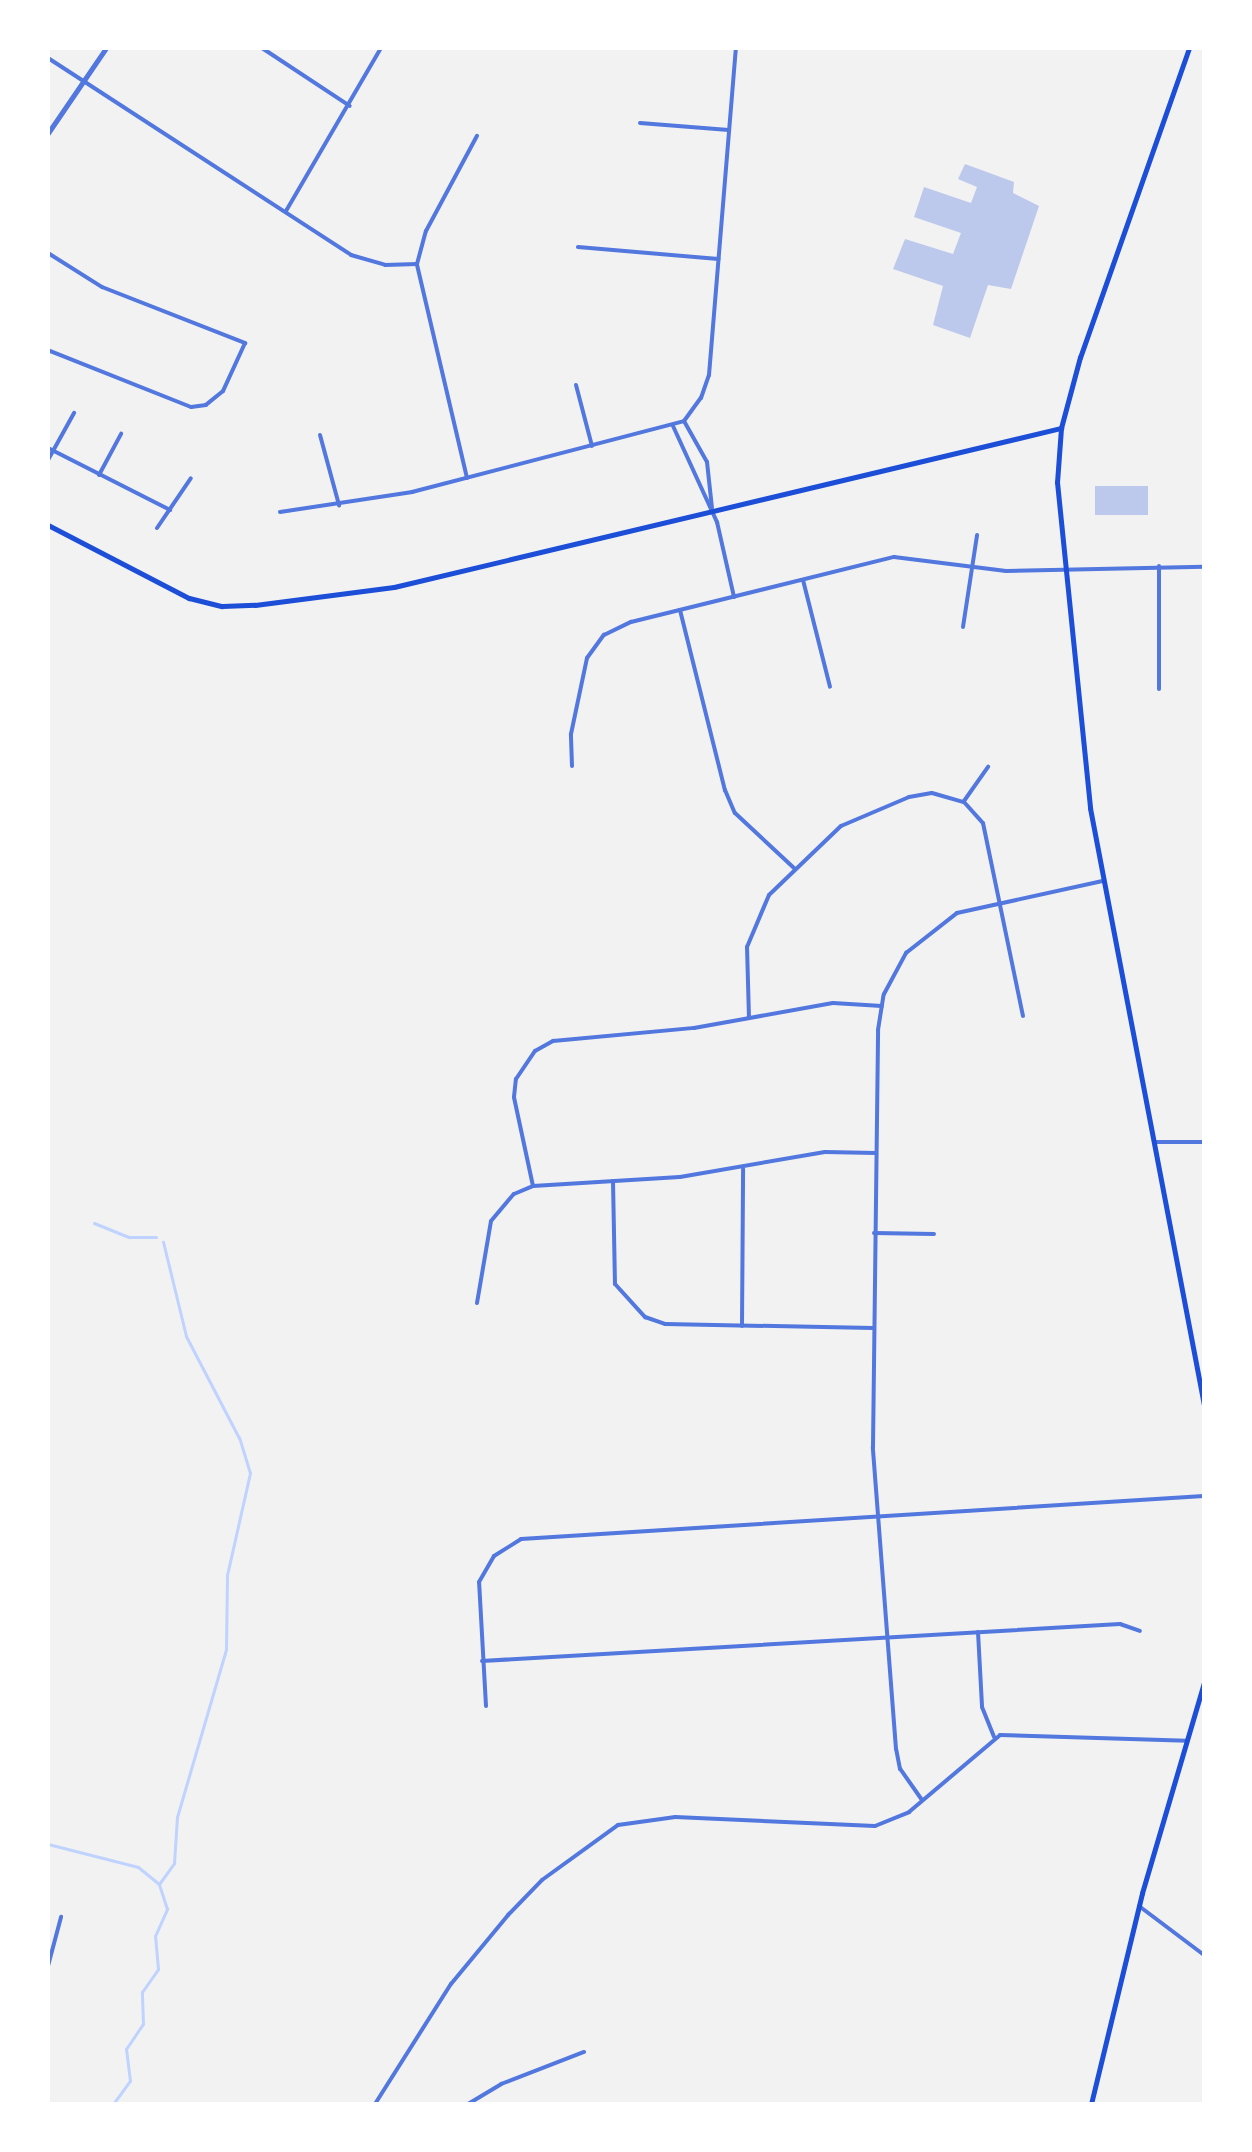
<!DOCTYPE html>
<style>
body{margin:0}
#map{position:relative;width:1252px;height:2152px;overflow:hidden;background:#f2f2f2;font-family:Rubik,sans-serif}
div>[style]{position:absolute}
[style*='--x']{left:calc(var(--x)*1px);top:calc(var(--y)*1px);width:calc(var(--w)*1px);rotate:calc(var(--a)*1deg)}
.stream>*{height:3px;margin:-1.5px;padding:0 1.5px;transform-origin:1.5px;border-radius:1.5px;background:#bfd3fe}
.building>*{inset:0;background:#bdc9ec}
.minor>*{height:4px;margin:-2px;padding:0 2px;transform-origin:2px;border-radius:2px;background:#5277de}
.tertiary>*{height:5px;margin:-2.5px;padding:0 2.5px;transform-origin:2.5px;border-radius:2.5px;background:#5277de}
.secondary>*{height:5px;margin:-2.5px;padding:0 2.5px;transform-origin:2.5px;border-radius:2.5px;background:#1d4ed8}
span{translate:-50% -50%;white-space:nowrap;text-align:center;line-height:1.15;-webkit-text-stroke:6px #fff;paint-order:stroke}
.frame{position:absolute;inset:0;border:50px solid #fff;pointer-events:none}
</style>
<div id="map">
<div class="stream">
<i style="--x:94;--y:1223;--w:38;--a:22"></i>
<i style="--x:129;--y:1237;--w:27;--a:0"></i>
<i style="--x:48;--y:1844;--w:93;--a:14.3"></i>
<i style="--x:138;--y:1867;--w:27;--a:39"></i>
<i style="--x:113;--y:2104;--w:29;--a:-54"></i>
<i style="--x:130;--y:2081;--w:32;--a:-97"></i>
<i style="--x:126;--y:2049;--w:30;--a:-56"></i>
<i style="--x:143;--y:2024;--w:32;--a:-92"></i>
<i style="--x:142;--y:1992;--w:28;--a:-55"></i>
<i style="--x:158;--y:1969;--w:33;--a:-95"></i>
<i style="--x:155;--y:1936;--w:30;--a:-66"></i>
<i style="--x:167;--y:1909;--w:26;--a:-108"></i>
<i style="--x:159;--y:1884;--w:26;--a:-54"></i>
<i style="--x:174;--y:1863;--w:46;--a:-86.3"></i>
<i style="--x:177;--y:1817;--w:175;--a:-73.7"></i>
<i style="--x:226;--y:1649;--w:74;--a:-89.2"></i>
<i style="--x:227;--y:1575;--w:105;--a:-77.3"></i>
<i style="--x:250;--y:1473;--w:37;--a:-107"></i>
<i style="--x:239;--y:1438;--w:115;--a:-117.5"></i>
<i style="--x:186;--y:1336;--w:97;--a:-103.7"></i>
</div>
<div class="building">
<i style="clip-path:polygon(965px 164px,1014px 182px,1013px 193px,1039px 206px,1011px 289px,988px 285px,970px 338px,933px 325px,943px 286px,893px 269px,905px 239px,953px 254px,961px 233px,914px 217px,924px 187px,971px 203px,977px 187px,958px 179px)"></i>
<i style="clip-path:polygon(1095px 486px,1148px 486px,1148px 515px,1095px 515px)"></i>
</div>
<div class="minor">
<i style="--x:262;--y:48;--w:105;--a:33.4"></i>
<i style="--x:48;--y:58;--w:361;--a:33"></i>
<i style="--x:351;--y:255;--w:35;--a:16"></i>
<i style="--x:385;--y:265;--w:32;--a:-2"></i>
<i style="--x:640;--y:123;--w:89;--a:4.5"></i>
<i style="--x:286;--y:211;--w:189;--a:-59.8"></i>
<i style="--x:578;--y:247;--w:141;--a:4.9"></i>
<i style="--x:48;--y:253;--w:64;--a:32.2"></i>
<i style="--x:102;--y:287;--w:154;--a:21.4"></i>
<i style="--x:245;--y:343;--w:53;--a:114.6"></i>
<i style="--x:223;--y:391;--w:22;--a:141"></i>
<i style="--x:206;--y:405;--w:15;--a:172"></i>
<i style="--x:191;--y:407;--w:154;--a:-158.3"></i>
<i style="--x:576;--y:385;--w:63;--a:75.3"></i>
<i style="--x:684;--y:421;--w:47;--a:60.7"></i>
<i style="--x:707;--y:462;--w:46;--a:83.8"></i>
<i style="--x:673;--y:426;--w:106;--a:65.4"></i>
<i style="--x:717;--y:522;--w:77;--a:77.2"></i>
<i style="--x:320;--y:435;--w:73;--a:74.8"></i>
<i style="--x:48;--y:448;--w:137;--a:26.9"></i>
<i style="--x:48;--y:460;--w:54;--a:-61"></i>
<i style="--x:99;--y:475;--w:47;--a:-61.8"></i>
<i style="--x:467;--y:478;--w:220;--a:-103.2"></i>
<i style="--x:417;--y:264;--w:34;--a:-75"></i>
<i style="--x:426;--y:231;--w:108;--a:-61.8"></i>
<i style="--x:280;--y:512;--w:134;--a:-8.6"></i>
<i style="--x:412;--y:492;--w:281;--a:-14.6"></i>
<i style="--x:684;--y:421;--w:29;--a:-54"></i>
<i style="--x:701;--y:398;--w:24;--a:-71"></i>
<i style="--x:709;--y:375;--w:328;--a:-85.3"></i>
<i style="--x:157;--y:528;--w:60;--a:-55.8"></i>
<i style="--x:803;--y:580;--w:110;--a:75.8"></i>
<i style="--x:680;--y:610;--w:186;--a:76"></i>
<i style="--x:725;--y:790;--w:25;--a:67"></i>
<i style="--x:735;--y:813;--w:81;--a:43"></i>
<i style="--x:963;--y:627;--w:93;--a:-81.3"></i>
<i style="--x:1159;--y:689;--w:123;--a:-90"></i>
<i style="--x:572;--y:766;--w:32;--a:-92"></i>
<i style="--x:571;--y:734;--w:78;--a:-78.1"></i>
<i style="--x:587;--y:658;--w:29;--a:-54"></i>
<i style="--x:604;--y:635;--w:30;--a:-26"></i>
<i style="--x:631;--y:622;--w:271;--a:-13.9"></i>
<i style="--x:894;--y:557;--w:113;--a:7.1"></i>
<i style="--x:1006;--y:571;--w:198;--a:-1.2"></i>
<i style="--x:964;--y:801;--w:42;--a:-54.8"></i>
<i style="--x:749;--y:1018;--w:71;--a:-91.6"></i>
<i style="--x:747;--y:947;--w:56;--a:-67.1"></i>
<i style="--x:769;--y:895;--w:100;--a:-43.8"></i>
<i style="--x:841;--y:826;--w:74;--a:-23.1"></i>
<i style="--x:909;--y:797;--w:23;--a:-10"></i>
<i style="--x:932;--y:793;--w:33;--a:16"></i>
<i style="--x:964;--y:802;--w:28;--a:48"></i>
<i style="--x:983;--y:823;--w:197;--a:78.3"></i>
<i style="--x:1155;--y:1142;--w:49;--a:0"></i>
<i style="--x:613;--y:1181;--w:103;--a:88.9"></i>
<i style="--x:615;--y:1284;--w:45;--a:47.7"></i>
<i style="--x:645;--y:1317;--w:21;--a:19"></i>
<i style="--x:665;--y:1324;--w:208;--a:1.1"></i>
<i style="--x:533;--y:1186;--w:91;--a:-102.1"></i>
<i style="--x:514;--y:1097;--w:18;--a:-84"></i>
<i style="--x:516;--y:1079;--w:34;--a:-56"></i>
<i style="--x:535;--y:1051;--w:21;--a:-29"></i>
<i style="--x:553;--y:1041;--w:142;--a:-5.3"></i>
<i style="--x:694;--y:1028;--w:141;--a:-10.2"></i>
<i style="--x:833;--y:1003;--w:49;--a:3.5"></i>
<i style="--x:874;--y:1233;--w:60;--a:1"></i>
<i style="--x:477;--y:1303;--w:83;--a:-80.3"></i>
<i style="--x:491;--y:1221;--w:35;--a:-50"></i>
<i style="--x:514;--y:1194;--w:21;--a:-23"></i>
<i style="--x:533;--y:1186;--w:147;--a:-3.5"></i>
<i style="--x:680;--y:1177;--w:147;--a:-9.8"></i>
<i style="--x:825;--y:1152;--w:51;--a:1.1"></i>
<i style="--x:742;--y:1326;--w:157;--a:-89.6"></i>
<i style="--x:978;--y:1632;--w:75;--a:86.9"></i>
<i style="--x:982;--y:1707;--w:32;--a:68"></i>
<i style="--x:482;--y:1661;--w:639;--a:-3.32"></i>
<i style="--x:1120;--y:1624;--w:21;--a:19"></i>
<i style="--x:486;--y:1706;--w:124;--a:-93.2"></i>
<i style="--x:479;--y:1582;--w:30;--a:-60"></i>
<i style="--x:494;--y:1556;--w:32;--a:-32"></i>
<i style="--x:521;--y:1539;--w:684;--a:-3.6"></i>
<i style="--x:922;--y:1800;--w:38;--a:-125"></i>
<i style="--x:900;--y:1769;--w:20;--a:-101"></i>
<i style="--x:896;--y:1749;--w:303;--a:-94.4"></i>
<i style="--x:873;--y:1447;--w:417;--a:-89.3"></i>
<i style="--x:878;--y:1030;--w:36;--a:-81"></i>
<i style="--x:884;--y:994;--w:47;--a:-61.8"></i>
<i style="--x:906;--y:953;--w:65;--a:-38.1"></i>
<i style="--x:957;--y:913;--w:149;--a:-12.4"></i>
<i style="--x:1139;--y:1906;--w:81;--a:37"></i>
<i style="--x:48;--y:1966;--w:51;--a:-75.1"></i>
<i style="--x:375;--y:2104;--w:142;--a:-57.7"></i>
<i style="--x:451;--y:1984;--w:89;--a:-50.4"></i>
<i style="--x:508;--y:1915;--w:49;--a:-45.8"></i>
<i style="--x:542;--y:1880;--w:94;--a:-35.9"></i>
<i style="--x:618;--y:1825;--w:58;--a:-8"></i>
<i style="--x:675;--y:1817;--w:200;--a:2.6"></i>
<i style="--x:875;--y:1826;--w:37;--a:-22"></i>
<i style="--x:909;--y:1812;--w:119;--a:-40.2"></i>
<i style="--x:1000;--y:1735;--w:187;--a:1.8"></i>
<i style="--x:468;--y:2104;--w:39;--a:-31"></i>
<i style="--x:501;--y:2084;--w:89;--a:-21.1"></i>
</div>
<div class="tertiary">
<i style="--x:48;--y:133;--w:103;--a:-55.7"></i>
</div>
<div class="secondary">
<i style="--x:1189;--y:48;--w:328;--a:109.4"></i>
<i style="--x:1080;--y:357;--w:73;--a:105"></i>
<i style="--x:1061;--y:428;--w:54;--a:94.2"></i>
<i style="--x:1057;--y:482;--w:328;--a:84.2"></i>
<i style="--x:1090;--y:808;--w:608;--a:79.19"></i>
<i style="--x:48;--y:525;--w:159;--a:27.4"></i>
<i style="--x:189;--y:598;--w:34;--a:14"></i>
<i style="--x:222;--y:606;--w:33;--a:-2"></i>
<i style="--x:255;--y:605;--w:140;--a:-7.4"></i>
<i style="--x:394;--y:587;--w:686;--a:-13.41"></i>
<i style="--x:1091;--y:2104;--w:217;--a:-76.4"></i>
<i style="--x:1142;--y:1893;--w:220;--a:-73.6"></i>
</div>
<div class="frame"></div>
</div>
